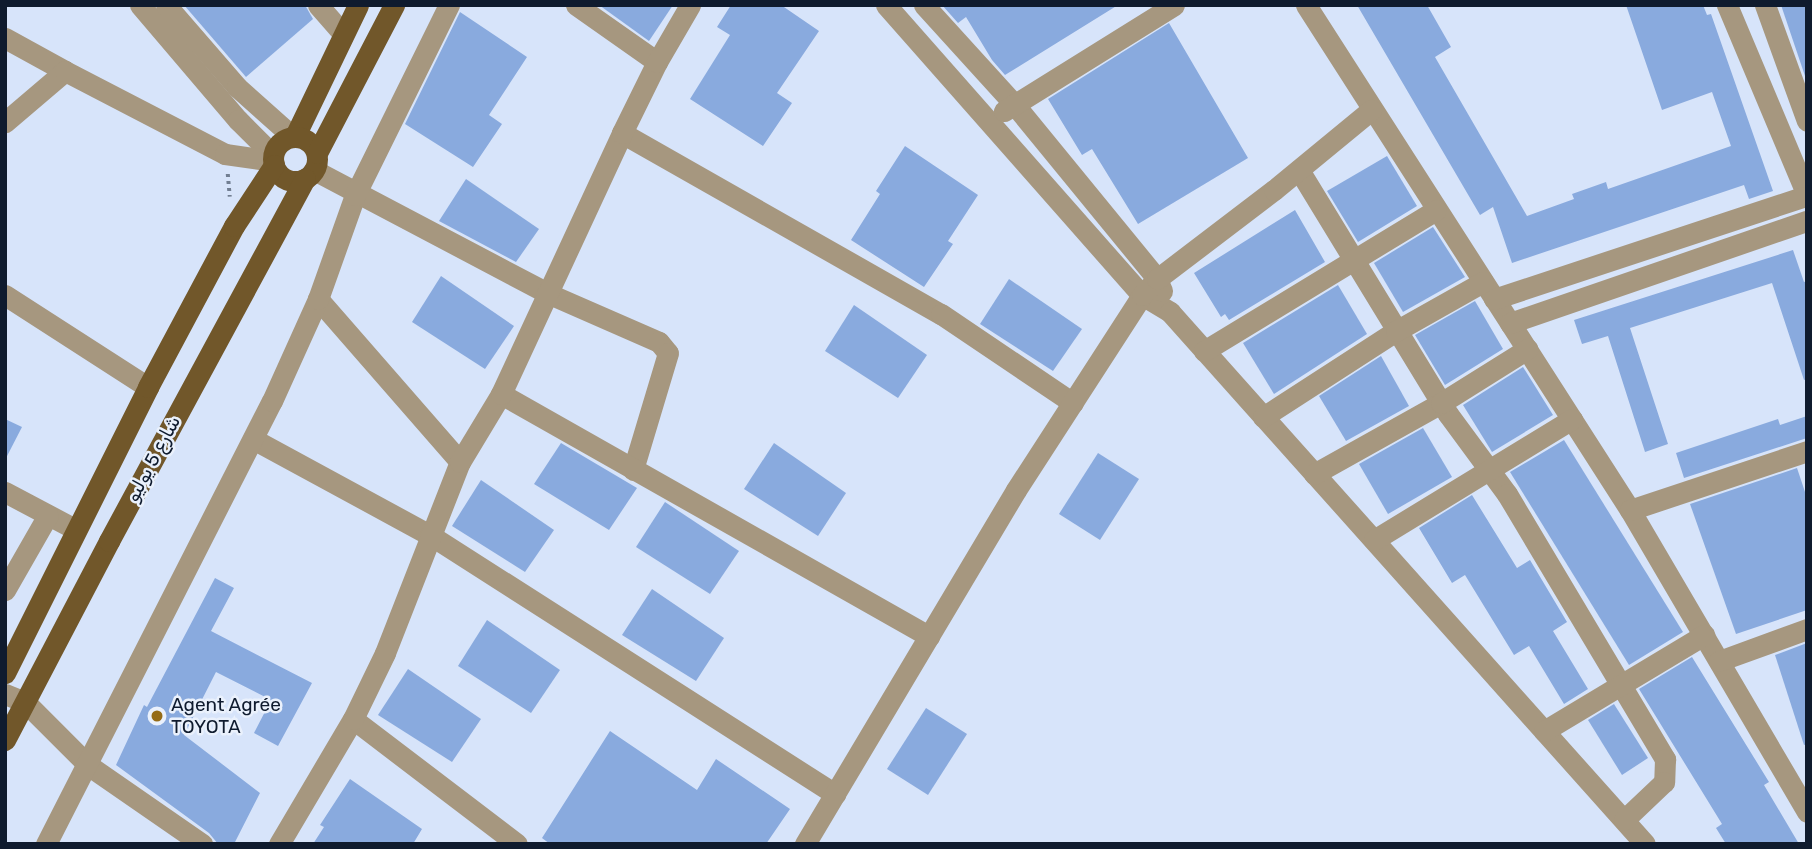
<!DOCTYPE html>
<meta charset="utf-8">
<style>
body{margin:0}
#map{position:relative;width:1812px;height:849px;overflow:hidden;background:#d7e4fa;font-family:Rubik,Vazirmatn,sans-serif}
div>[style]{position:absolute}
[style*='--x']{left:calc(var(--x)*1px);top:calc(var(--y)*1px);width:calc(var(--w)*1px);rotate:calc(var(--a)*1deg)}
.building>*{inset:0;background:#89aade}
.path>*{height:3.5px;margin-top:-1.75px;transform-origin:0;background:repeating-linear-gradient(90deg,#717e92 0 3.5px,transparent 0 7px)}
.minor>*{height:21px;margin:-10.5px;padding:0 10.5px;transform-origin:10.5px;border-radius:10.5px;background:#a6977f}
.major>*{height:21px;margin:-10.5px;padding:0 10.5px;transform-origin:10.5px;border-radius:10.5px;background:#71572a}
.major>.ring{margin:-10.5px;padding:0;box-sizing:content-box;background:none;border:21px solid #71572a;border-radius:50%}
.dots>*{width:19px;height:19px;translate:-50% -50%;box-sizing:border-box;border:4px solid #eaf1fc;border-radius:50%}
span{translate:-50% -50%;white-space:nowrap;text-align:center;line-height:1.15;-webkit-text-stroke:5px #eaf1fc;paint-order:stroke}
.street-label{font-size:19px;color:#0f1b2e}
.poi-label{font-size:19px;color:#0f1b2e}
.left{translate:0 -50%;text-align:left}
.frame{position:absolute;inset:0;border:7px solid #0f1b2e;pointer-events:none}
</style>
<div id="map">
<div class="building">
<i style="clip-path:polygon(184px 5px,305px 5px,313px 19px,246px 77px)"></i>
<i style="clip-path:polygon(599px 5px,673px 5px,649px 41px)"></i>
<i style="clip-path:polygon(731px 5px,781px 5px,819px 31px,777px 93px,792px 103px,763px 146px,690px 99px,730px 35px,717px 27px)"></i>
<i style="clip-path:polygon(942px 5px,1118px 5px,1005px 75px,992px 60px,966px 17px,958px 23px)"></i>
<i style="clip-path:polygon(1357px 5px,1427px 5px,1451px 47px,1435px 57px,1527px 216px,1574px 199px,1572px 194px,1606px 182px,1608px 189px,1731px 146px,1712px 92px,1662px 110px,1626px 5px,1703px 5px,1707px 15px,1711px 14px,1773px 191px,1749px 199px,1744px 185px,1512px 263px,1493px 207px,1480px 215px)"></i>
<i style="clip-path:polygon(1781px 5px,1807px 5px,1807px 76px,1805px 76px)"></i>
<i style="clip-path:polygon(460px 12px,527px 57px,489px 115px,502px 124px,473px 167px,405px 124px)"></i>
<i style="clip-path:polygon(1169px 23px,1248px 158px,1138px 224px,1092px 149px,1082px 155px,1048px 99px)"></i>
<i style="clip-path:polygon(905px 146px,978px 195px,948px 241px,953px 244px,924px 287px,851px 240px,880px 194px,876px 191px)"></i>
<i style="clip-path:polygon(1387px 156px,1417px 206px,1358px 242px,1327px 191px)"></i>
<i style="clip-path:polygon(466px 179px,539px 229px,516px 262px,439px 221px)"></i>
<i style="clip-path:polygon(1295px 210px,1325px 262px,1229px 320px,1225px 314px,1221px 317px,1194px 273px)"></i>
<i style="clip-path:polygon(1433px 227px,1465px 277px,1403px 312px,1374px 263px)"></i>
<i style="clip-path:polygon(1793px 250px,1804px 282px,1807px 281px,1807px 379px,1804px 380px,1772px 283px,1630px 328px,1668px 444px,1645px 452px,1608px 336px,1582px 344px,1574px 320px)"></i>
<i style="clip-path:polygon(441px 276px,514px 326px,485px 369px,412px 322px)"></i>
<i style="clip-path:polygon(1009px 279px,1082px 329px,1053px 371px,980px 324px)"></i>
<i style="clip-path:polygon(1338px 285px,1367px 334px,1274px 394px,1243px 343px)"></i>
<i style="clip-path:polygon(1475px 301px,1503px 349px,1445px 385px,1415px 335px)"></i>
<i style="clip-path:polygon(854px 305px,927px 355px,898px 398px,825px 351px)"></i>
<i style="clip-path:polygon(1381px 356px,1409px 406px,1346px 441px,1319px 396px)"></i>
<i style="clip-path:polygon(1523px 367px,1553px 415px,1492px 452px,1463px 405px)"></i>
<i style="clip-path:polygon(1807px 416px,1807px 438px,1684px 478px,1676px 453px,1778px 419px,1780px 425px)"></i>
<i style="clip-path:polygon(5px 419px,22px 427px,5px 460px)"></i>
<i style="clip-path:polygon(1423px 428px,1452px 477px,1388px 514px,1359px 464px)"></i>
<i style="clip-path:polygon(1564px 440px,1683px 632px,1629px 665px,1510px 472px)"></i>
<i style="clip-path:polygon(561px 443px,637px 488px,609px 530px,534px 484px)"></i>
<i style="clip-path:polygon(774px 443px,846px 493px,818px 536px,744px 489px)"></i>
<i style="clip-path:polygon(1098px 453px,1139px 479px,1100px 540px,1059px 514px)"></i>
<i style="clip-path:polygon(1797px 468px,1807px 498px,1807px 610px,1736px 634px,1690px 504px)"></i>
<i style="clip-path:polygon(481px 480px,554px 530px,525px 572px,452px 526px)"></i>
<i style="clip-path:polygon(1472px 495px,1517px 568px,1530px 560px,1567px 622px,1553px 631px,1588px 689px,1564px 704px,1529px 646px,1514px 655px,1465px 575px,1452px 583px,1419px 528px)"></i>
<i style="clip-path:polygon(665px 502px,739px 551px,710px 594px,636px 547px)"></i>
<i style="clip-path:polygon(215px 578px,234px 588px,211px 631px,312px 683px,278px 746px,254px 733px,271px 700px,216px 672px,184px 735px,260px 793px,234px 844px,218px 844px,209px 833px,116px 765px,144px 705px,147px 707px)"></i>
<i style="clip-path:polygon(652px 589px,724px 638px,696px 681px,622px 635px)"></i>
<i style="clip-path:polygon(487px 620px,560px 670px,531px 713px,458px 666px)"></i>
<i style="clip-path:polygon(1807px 643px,1807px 744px,1804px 745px,1775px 655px)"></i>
<i style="clip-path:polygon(1692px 657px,1769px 782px,1764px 785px,1799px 844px,1726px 844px,1716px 828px,1722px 824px,1639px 689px)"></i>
<i style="clip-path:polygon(408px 669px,481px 719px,452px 762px,378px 715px)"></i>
<i style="clip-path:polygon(1614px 704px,1648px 758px,1622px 775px,1588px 720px)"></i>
<i style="clip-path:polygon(926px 708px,967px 734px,928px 795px,887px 769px)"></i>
<i style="clip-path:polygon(610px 731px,697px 790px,716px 759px,790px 809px,766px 844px,550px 844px,542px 838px)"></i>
<i style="clip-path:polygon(350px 779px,422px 829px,413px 844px,313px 844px,324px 827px,320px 825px)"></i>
</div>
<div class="path">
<i style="--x:228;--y:174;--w:23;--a:85"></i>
</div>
<div class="minor">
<i style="--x:140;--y:5;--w:151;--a:49.6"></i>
<i style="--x:238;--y:120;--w:49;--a:45"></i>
<i style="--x:166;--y:5;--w:108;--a:49.1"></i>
<i style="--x:237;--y:87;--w:74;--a:41.7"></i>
<i style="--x:318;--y:5;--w:37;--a:49"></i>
<i style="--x:576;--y:5;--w:99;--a:35.1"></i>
<i style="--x:886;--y:5;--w:387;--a:48.6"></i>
<i style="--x:1142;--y:295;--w:33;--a:31"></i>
<i style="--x:1170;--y:312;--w:713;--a:48.24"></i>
<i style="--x:924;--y:5;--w:134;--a:47.7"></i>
<i style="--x:1014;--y:104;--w:226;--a:50.7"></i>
<i style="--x:1157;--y:279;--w:13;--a:67"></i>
<i style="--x:1306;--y:5;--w:600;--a:57.32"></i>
<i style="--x:1630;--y:510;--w:350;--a:59.6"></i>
<i style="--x:1727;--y:5;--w:202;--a:67.2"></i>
<i style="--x:1765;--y:5;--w:123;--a:70.1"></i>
<i style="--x:5;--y:38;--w:68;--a:28.8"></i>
<i style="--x:65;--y:71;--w:79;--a:139.6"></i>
<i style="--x:65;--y:71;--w:180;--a:27.4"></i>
<i style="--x:225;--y:154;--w:49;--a:8.3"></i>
<i style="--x:1004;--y:111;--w:200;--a:-31.9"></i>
<i style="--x:622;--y:133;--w:367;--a:29.6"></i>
<i style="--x:941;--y:314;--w:159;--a:34"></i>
<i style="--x:314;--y:170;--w:263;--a:27.8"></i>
<i style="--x:547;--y:293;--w:122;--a:23.6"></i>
<i style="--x:659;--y:342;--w:14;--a:51"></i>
<i style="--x:668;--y:353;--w:122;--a:106.7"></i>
<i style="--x:1299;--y:170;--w:286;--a:58.6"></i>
<i style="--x:1448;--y:414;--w:99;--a:53.6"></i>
<i style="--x:1507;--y:494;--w:309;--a:59.2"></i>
<i style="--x:1665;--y:759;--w:23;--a:92"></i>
<i style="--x:1664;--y:782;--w:55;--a:136.5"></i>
<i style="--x:5;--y:295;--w:170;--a:32.8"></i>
<i style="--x:318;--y:299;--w:216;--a:48.9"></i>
<i style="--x:1494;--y:299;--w:325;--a:-18.3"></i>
<i style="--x:1510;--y:323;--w:314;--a:-19"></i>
<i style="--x:1204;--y:351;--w:271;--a:-31.3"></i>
<i style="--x:501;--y:394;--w:492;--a:29.5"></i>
<i style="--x:1263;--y:417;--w:158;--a:-32.9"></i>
<i style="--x:1396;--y:331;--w:100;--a:-29.4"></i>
<i style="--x:253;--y:439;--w:201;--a:28.5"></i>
<i style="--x:430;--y:535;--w:481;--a:32.6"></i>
<i style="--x:1314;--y:474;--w:145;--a:-29.2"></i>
<i style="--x:1441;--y:403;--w:102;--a:-32.1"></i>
<i style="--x:5;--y:492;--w:79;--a:27.9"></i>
<i style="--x:1630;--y:510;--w:187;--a:-18.4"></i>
<i style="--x:1374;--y:540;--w:232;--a:-31.4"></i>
<i style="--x:5;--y:590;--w:86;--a:-60.2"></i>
<i style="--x:1719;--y:661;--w:94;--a:-20"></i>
<i style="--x:5;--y:694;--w:22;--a:22"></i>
<i style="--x:25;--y:702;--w:89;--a:45"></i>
<i style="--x:88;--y:765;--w:139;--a:34.7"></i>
<i style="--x:353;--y:719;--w:206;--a:37.3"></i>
<i style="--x:1544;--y:731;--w:187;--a:-31"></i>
<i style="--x:46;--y:844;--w:497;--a:-63"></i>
<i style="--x:272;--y:401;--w:112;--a:-65.7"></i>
<i style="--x:318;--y:299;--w:110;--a:-70.4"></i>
<i style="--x:355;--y:195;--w:212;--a:-63.7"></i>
<i style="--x:279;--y:844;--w:145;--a:-59.4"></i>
<i style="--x:353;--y:719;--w:73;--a:-64.1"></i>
<i style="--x:385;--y:653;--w:205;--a:-68.6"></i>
<i style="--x:460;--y:462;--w:79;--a:-58.9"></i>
<i style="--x:501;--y:394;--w:288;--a:-65.1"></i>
<i style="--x:622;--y:133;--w:79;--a:-63.8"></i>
<i style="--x:657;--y:62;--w:66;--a:-59.9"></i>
<i style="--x:805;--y:844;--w:412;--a:-59.2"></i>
<i style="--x:1016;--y:490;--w:232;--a:-57.1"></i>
<i style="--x:1142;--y:295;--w:22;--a:-47"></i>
<i style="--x:1157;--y:279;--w:147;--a:-37.3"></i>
<i style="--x:1274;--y:190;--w:126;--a:-39.5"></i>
</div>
<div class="major">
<i style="--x:295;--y:136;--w:145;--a:-64.3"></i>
<i class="ring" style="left:273px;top:137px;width:23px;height:23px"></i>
<i style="--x:317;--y:153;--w:167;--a:-62.5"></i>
<i style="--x:5;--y:673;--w:320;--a:-63.4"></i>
<i style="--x:148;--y:387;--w:183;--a:-61.9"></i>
<i style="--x:234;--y:226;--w:73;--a:-56.7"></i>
<i style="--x:5;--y:740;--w:225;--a:-62.4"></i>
<i style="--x:109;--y:541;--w:412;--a:-61.6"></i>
</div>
<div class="dots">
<i style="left:157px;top:716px;background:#956c17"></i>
</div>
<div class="street-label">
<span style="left:153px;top:459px;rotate:-62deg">شارع 5 يوليو</span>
</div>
<div class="poi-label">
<span class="left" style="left:171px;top:716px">Agent Agrée<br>TOYOTA</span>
</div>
<div class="frame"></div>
</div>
